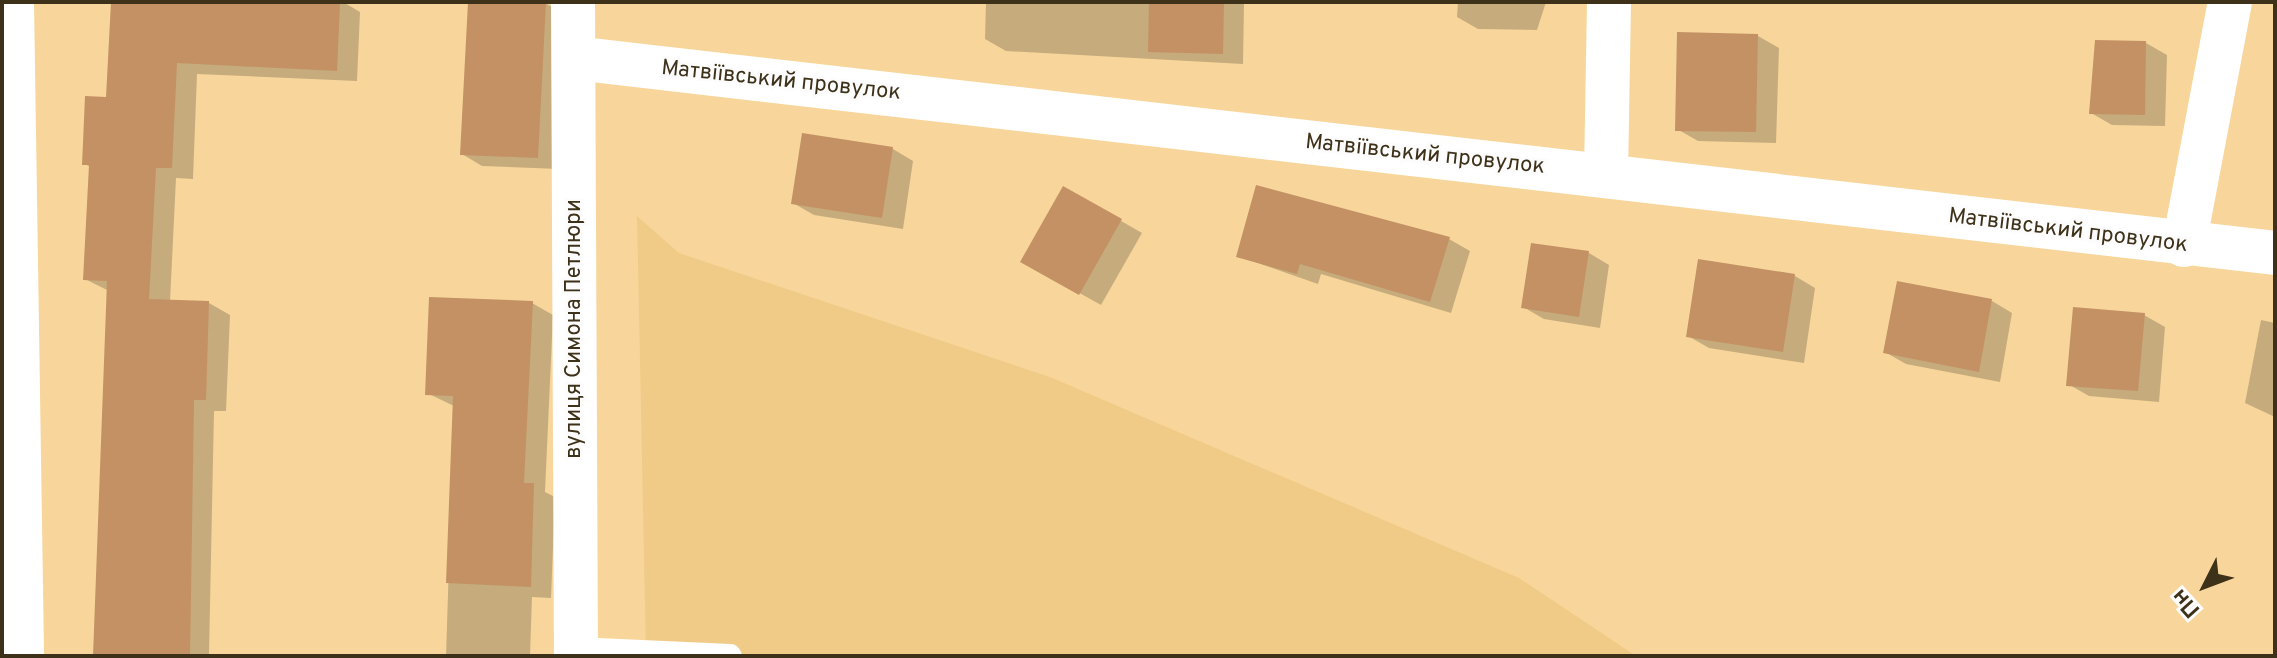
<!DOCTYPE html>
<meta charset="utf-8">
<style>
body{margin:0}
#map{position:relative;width:2277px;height:658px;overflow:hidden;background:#f8d69b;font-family:Overpass,sans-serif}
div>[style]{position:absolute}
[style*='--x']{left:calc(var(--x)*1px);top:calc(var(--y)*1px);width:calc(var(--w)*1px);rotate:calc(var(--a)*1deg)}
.built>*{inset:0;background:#f0cb88}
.shadow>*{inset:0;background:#0003}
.building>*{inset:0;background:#c39164}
.service>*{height:24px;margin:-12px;padding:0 12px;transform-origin:12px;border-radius:12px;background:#fff}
.minor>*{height:44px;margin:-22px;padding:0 22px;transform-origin:22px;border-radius:22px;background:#fff}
span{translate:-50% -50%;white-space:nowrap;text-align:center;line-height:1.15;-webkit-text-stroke:6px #fcfcfc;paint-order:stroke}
.street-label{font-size:22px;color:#3e3119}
.frame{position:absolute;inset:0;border:4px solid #3e3119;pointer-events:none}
.north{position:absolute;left:2165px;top:546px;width:80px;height:80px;-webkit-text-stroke:6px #fcfcfc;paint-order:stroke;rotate:228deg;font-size:22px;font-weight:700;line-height:32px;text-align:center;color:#3e3119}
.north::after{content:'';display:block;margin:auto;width:28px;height:36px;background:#3e3119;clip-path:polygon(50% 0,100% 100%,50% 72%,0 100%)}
</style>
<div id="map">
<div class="built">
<i style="clip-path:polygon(637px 216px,679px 253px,1050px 377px,1519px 578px,1636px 656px,646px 656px)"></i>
</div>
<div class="shadow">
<i style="clip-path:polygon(113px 2px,343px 2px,360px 12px,357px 81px,197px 74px,193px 179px,176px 178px,170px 302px,209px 303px,230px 315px,226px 411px,214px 411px,209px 656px,95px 656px,109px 291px,85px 279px,90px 167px,84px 163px,108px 99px)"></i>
<i style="clip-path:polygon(470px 2px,545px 3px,566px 15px,559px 169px,482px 166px,462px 154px)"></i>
<i style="clip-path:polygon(986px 2px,1244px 2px,1243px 64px,1006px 51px,985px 39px)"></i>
<i style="clip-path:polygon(1458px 2px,1546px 2px,1537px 30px,1478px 29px,1457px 17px)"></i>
<i style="clip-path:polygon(1758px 36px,1779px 48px,1776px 143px,1698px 141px,1677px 129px)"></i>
<i style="clip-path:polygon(2146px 43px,2167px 55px,2165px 126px,2112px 125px,2091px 113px)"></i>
<i style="clip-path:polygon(893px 149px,913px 161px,903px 229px,814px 215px,793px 203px)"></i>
<i style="clip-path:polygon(1064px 188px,1142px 233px,1101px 305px,1022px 261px)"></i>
<i style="clip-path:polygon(1449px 239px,1470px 251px,1451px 313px,1321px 274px,1318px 284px,1238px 256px)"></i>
<i style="clip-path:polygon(1589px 253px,1609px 265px,1600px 328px,1544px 319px,1523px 307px)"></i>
<i style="clip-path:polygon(1795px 276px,1815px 288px,1804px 363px,1709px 348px,1688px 336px)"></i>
<i style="clip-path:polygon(1899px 283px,1992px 301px,2012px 313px,2000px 382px,1906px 364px,1885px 352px)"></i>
<i style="clip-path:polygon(532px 303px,553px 315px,545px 492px,555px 497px,551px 598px,532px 597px,530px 656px,446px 656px,454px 406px,427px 393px)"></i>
<i style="clip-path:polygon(2144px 315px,2165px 327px,2159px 402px,2089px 396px,2068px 384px)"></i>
<i style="clip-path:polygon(2261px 320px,2275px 323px,2275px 417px,2245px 403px)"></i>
</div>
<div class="building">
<i style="clip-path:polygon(111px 2px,340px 2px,337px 71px,177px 63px,172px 168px,156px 168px,149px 299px,209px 301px,206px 400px,194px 400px,190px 656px,93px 656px,107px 281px,83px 280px,89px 165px,82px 165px,85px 96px,106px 97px)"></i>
<i style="clip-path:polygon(468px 2px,546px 2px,538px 158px,460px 155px)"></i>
<i style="clip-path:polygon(1149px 2px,1224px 2px,1223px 54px,1148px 52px)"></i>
<i style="clip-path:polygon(1677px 32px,1758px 34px,1756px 132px,1675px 131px)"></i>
<i style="clip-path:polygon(2095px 40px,2146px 41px,2145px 115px,2089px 114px)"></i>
<i style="clip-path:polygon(802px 133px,893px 147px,882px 218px,791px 204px)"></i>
<i style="clip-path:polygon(1256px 185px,1450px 237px,1430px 302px,1300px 264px,1297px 274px,1236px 257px)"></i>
<i style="clip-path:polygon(1063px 186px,1122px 219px,1079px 295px,1020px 262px)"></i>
<i style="clip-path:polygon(1531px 243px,1589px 251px,1579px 317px,1521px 308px)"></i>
<i style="clip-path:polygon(1698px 259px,1795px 274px,1783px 352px,1686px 337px)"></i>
<i style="clip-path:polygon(1897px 281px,1992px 299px,1979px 372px,1883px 353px)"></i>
<i style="clip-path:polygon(429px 297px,533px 301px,524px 483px,534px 483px,531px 587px,446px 583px,453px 396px,425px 395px)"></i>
<i style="clip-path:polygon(2073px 307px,2145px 313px,2138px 391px,2066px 386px)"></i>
</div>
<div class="service">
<i style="--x:576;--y:649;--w:154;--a:2.6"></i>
</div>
<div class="minor">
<i style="--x:12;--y:2;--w:654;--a:89.12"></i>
<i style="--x:573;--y:2;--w:654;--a:89.74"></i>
<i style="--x:574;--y:58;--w:1712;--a:6.54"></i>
<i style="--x:1606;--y:175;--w:173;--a:-89"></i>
<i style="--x:2184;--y:245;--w:247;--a:-79.3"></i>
</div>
<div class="street-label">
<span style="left:781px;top:81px;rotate:6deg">Матвіївський провулок</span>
<span style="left:1425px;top:155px;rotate:6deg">Матвіївський провулок</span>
<span style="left:2068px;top:231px;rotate:7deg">Матвіївський провулок</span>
<span style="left:575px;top:329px;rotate:-90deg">вулиця Симона Петлюри</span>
</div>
<div class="frame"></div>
<div class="north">Пн</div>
</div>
